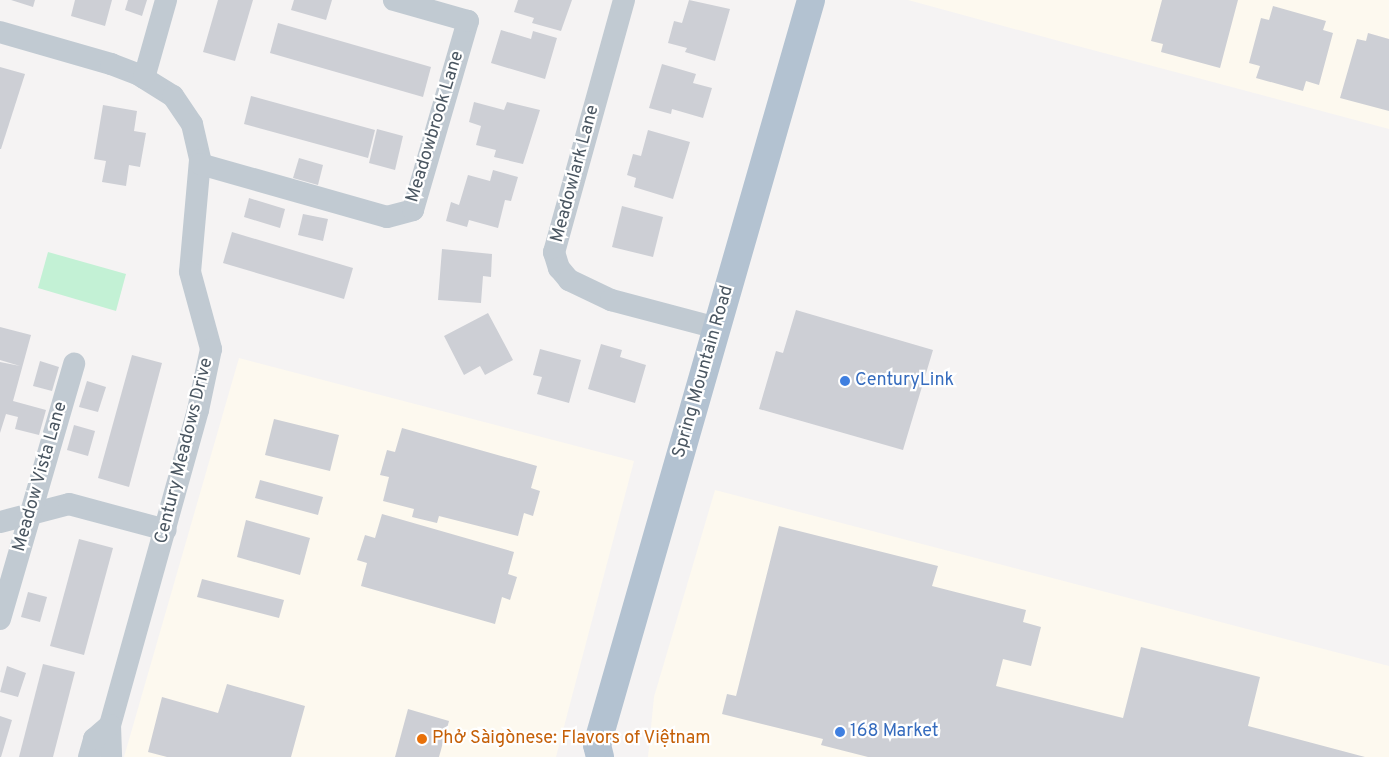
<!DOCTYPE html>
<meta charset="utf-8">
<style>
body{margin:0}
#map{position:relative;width:1389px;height:757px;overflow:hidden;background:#f5f3f3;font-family:Overpass,sans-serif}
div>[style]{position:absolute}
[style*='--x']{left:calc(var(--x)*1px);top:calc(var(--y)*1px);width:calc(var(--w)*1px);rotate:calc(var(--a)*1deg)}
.commercial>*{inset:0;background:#fdf9ef}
.green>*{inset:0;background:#c3f1d5}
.building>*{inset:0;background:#cdcfd5}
.minor>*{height:22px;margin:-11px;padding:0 11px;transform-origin:11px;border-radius:11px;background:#c1cad2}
.major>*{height:28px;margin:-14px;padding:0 14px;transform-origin:14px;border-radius:14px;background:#b3c2d1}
.dots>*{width:14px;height:14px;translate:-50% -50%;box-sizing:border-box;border:2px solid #fff;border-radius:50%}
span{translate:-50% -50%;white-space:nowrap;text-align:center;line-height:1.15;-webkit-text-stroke:4.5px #fff;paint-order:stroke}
.street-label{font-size:18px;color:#4a5661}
.shop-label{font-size:18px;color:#366cbe}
.left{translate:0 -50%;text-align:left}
.food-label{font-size:18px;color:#c56008}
</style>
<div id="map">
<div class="commercial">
<i style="clip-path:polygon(908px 0,1389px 0,1389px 129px,1070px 44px)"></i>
<i style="clip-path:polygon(239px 358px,634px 461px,556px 757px,124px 757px)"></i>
<i style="clip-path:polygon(715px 490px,1389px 666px,1389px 757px,648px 757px,654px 697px)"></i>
</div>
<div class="green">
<i style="clip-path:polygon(48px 252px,126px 274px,116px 311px,38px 288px)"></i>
</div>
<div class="building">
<i style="clip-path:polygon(11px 0,35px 0,33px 7px)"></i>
<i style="clip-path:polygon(75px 0,112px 0,105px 26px,71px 16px)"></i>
<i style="clip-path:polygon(128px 0,147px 0,142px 16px,125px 10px)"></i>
<i style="clip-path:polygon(218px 0,253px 0,235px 61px,203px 52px)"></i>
<i style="clip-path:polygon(294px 0,332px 0,326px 20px,291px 10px)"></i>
<i style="clip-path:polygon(518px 0,572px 0,561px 31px,532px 23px,534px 18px,514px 12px)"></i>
<i style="clip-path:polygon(689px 0,730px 9px,715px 61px,685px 52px,687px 48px,668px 43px,674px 21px,682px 23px)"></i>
<i style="clip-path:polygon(1162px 0,1238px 0,1220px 68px,1161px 52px,1163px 44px,1151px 41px)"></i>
<i style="clip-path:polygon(1273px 6px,1326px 21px,1323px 30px,1333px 33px,1319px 85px,1306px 81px,1303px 91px,1256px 78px,1260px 66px,1249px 63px,1261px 18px,1269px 20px)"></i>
<i style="clip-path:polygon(278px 23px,431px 67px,423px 97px,270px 53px)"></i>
<i style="clip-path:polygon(501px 30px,531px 39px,533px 31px,557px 38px,545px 79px,491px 63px)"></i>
<i style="clip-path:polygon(1368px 33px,1389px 39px,1389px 111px,1340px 98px,1357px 39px,1366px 41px)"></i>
<i style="clip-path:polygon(662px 64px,696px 74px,693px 83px,712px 88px,703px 118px,672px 109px,671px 114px,649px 108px)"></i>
<i style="clip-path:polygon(0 67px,25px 74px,1px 149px,0 149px)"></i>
<i style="clip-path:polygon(251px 96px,375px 130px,368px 158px,244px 124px)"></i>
<i style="clip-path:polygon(474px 102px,504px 110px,507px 102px,540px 110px,523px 164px,494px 157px,496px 150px,476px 145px,481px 126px,469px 122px)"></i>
<i style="clip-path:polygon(103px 105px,137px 111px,134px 131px,146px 133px,140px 167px,129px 165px,126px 186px,102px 182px,106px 161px,94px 159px)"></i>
<i style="clip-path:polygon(377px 129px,403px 136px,395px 170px,369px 163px)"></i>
<i style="clip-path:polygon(648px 130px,690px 142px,673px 199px,634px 187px,636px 178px,627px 175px,633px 154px,641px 156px)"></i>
<i style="clip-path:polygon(299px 158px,323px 165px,318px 185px,293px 178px)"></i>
<i style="clip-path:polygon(493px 170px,518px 177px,511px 201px,505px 200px,498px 228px,469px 220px,467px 227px,446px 221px,451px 202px,459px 205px,468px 175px,490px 181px)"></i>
<i style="clip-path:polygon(249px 198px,285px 209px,280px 228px,244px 217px)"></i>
<i style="clip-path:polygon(622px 206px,663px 217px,653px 257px,612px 247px)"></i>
<i style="clip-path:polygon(303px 214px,328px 219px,323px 241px,298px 235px)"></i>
<i style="clip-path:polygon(232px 232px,353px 268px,344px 299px,223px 263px)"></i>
<i style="clip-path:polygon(442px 249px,492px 254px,491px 277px,483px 276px,481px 303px,438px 300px)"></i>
<i style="clip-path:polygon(796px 310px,933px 350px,903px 450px,759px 409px,776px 351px,783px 353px)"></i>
<i style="clip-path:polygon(488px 313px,513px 360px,485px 375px,480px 366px,464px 375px,444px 336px)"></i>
<i style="clip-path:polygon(0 327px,31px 335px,13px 401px,46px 410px,39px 435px,15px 429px,18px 417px,6px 414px,0 433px,0 362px,20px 366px,0 360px)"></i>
<i style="clip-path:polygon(601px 344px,622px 350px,620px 357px,646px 365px,635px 403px,588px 389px)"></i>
<i style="clip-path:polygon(540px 349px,581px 360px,569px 403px,537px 394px,542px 377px,533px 375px)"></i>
<i style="clip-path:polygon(132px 355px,162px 363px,129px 487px,98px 478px)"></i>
<i style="clip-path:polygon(40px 361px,59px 367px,52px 391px,33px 386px)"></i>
<i style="clip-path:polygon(87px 381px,106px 387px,98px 412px,79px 407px)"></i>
<i style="clip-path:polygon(274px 419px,339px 435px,330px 471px,265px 455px)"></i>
<i style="clip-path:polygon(74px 425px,95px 431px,88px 456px,67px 450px)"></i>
<i style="clip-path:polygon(402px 428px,537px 466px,531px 488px,540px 491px,533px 516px,524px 513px,518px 536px,439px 516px,437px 523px,412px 517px,414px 509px,383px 501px,389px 477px,380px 475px,387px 450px,395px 452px)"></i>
<i style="clip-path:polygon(260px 480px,323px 497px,318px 515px,255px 498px)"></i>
<i style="clip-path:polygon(382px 514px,514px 552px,508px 574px,517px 577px,510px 600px,502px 597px,495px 624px,361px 586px,367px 563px,357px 560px,365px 535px,375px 538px)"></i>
<i style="clip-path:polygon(246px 520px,310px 538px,300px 575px,237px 557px)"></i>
<i style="clip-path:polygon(779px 526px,938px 566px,932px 586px,1026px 610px,1023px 622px,1041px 627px,1031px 666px,1003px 659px,996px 686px,1123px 718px,1141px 647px,1260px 677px,1248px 726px,1365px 757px,868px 757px,821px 745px,823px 739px,722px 714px,727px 694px,736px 696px)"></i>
<i style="clip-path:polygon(79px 539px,113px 548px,84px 655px,50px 646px)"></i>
<i style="clip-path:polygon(202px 579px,284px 600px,279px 618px,197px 597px)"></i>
<i style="clip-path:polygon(28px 592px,47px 597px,40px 622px,21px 617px)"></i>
<i style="clip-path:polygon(43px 664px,75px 672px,53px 757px,19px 757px)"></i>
<i style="clip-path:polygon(7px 666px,26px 673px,18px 697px,0 692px)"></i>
<i style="clip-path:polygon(227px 684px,305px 706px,291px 757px,167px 757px,148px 752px,162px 697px,218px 713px)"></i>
<i style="clip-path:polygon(408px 709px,449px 721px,439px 757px,395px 757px)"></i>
<i style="clip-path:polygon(0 716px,12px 720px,1px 757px,0 757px)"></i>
</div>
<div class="minor">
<i style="--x:624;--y:0;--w:262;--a:105.5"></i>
<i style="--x:554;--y:252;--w:17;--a:73"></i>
<i style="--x:559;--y:268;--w:16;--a:50"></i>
<i style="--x:569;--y:280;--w:47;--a:25.5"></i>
<i style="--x:611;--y:300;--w:110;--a:14.8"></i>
<i style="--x:0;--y:32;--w:116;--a:16.1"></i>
<i style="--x:111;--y:64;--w:30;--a:21"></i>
<i style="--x:139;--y:75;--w:40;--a:32"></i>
<i style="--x:173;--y:96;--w:34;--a:56"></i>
<i style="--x:192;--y:124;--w:37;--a:77"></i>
<i style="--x:200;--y:160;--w:112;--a:95.1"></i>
<i style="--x:190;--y:272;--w:80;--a:74.7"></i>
<i style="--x:211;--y:349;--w:62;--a:102"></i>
<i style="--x:198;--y:410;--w:327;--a:105.6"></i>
<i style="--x:110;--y:725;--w:32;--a:88"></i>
<i style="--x:144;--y:78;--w:81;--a:-74.2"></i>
<i style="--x:200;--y:164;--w:194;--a:15.8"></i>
<i style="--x:387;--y:217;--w:27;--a:-15"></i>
<i style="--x:413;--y:210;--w:197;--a:-73.8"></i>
<i style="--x:468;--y:21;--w:77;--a:-164.2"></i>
<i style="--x:0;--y:522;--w:71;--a:-14.6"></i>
<i style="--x:69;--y:504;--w:100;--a:15"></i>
<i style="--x:0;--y:619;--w:266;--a:-73.8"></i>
<i style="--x:89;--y:757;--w:19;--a:-74"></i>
<i style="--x:94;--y:739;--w:21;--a:-41"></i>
</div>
<div class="major">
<i style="--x:600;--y:757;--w:12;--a:-104"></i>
<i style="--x:597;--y:745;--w:775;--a:-73.97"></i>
</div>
<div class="dots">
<i style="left:845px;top:381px;background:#3f7fe0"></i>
<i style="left:840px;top:732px;background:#3f7fe0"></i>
<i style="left:422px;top:739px;background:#e8710a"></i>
</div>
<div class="street-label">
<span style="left:436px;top:127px;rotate:-73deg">Meadowbrook Lane</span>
<span style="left:576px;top:174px;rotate:-75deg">Meadowlark Lane</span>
<span style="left:704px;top:372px;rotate:-74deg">Spring Mountain Road</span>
<span style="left:185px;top:451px;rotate:-76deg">Century Meadows Drive</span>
<span style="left:41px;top:477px;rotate:-74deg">Meadow Vista Lane</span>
</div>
<div class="shop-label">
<span class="left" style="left:855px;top:381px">CenturyLink</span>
<span class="left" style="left:850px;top:732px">168 Market</span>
</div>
<div class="food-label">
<span class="left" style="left:432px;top:739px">Phở Sàigònese: Flavors of Việtnam</span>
</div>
</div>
